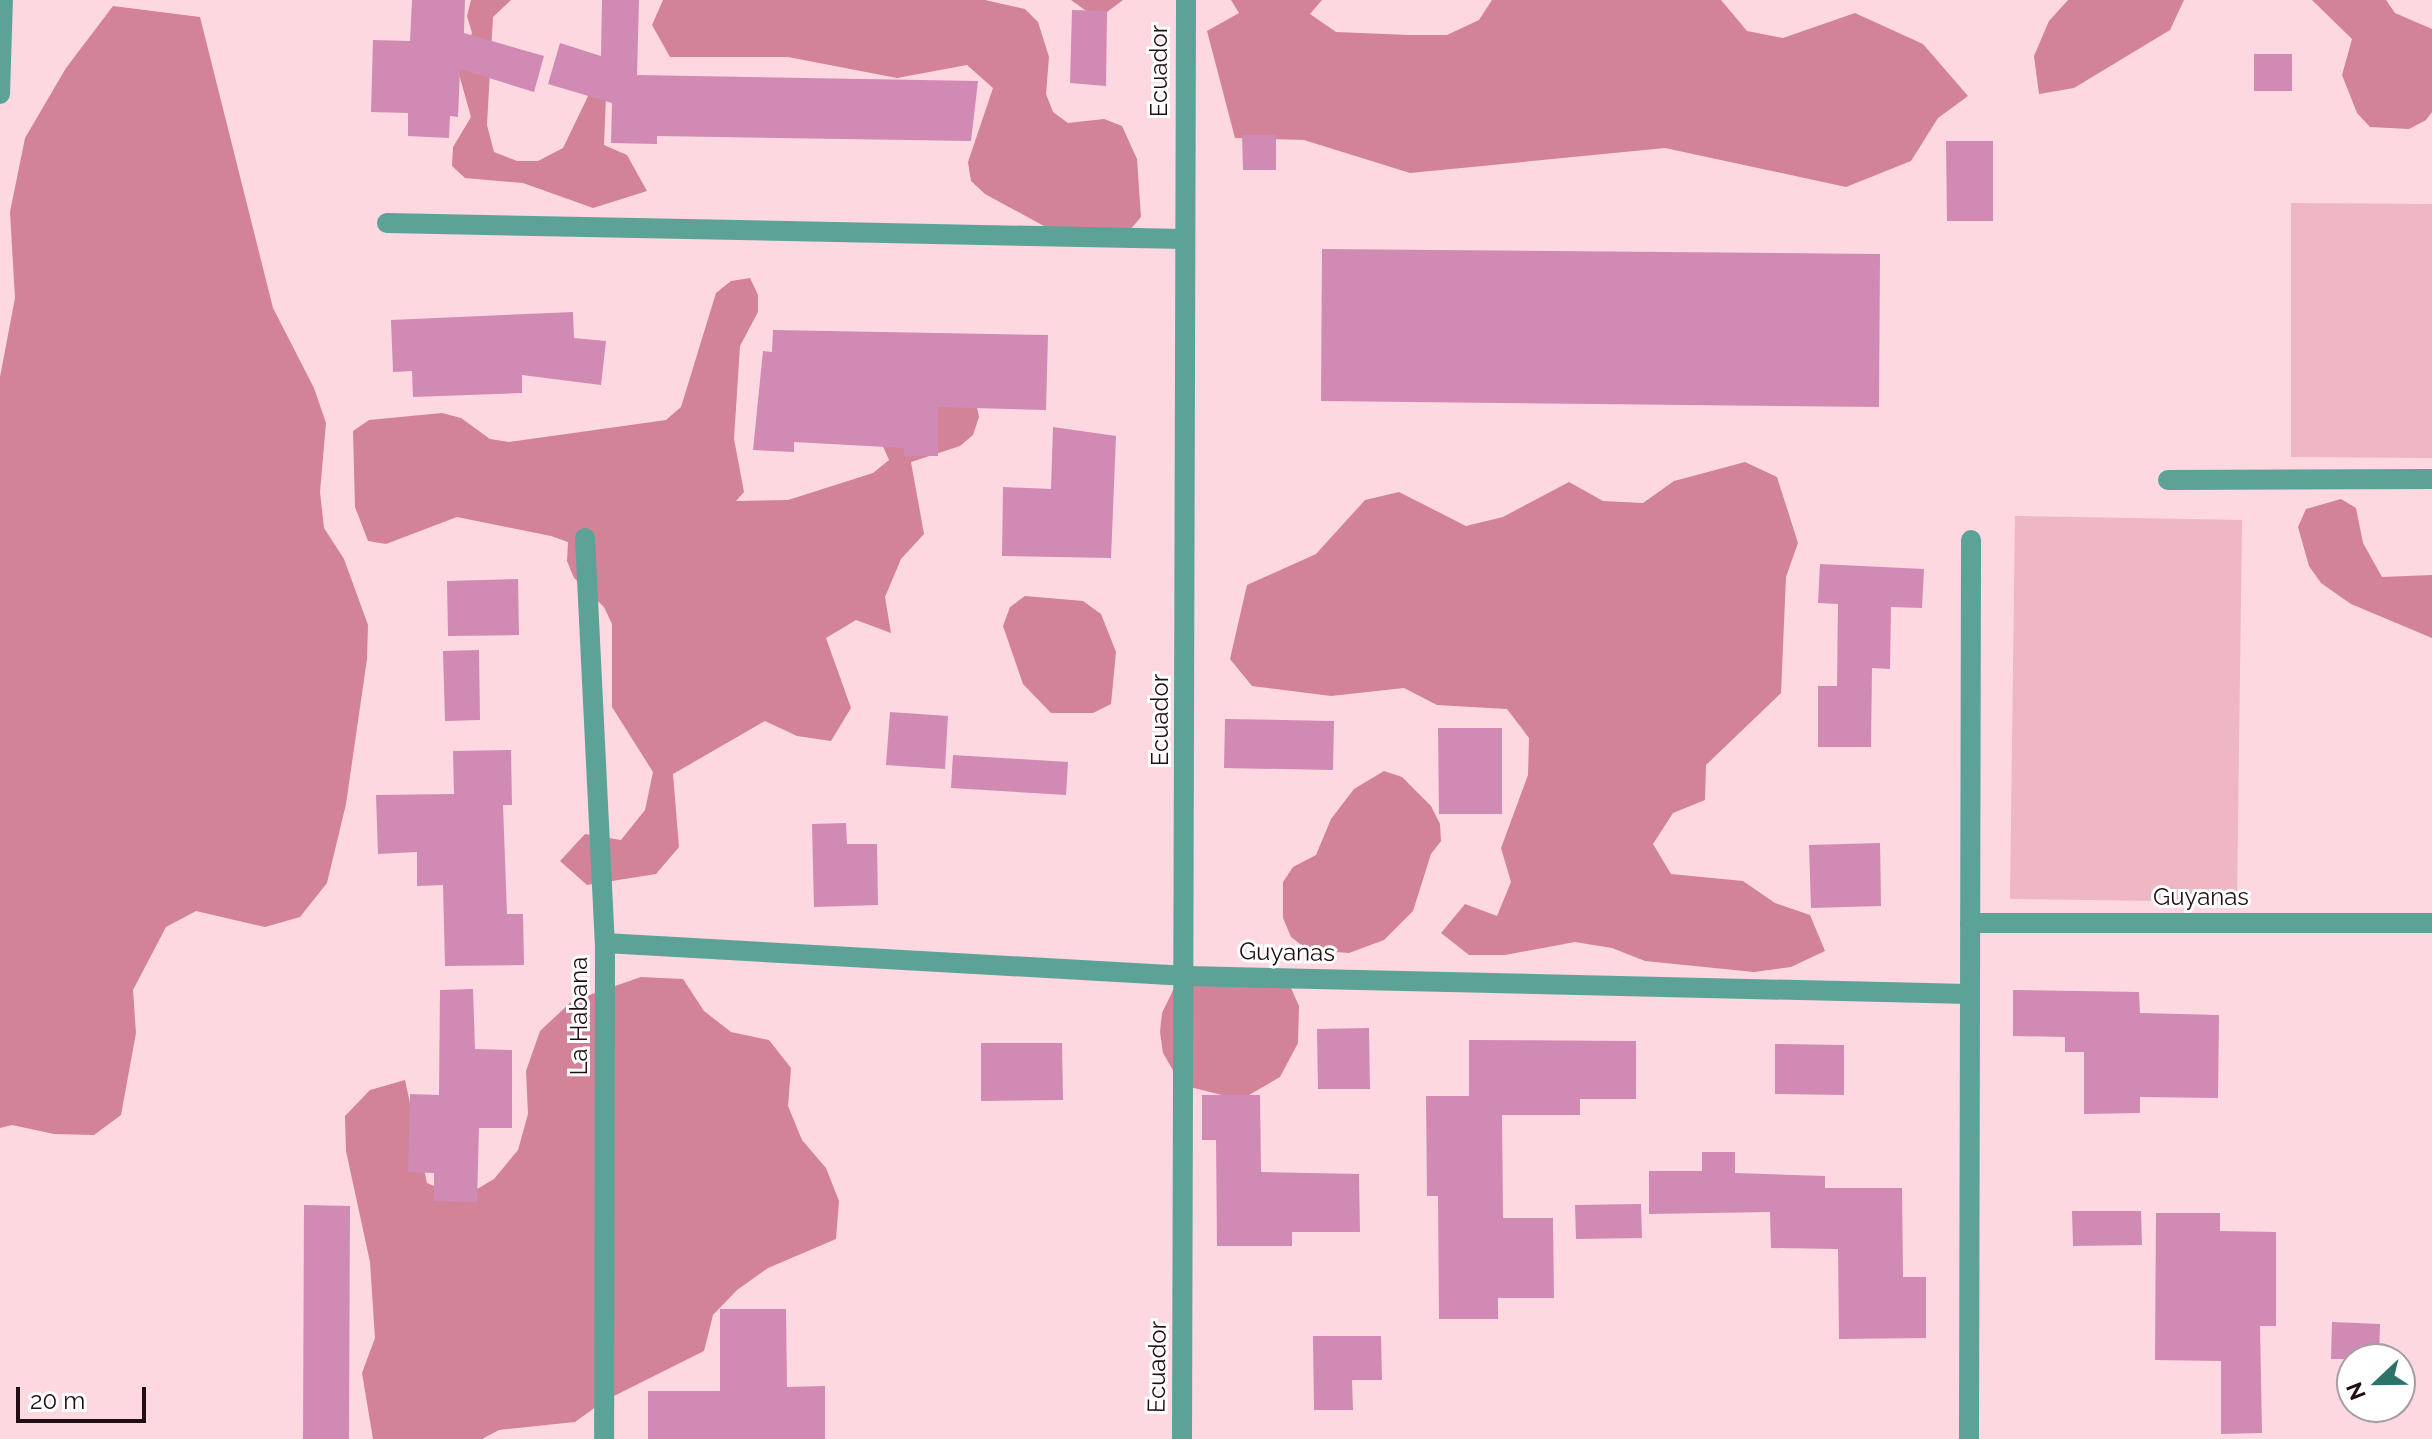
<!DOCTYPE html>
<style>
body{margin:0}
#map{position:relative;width:2432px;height:1439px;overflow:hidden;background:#fdd8e0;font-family:Raleway,sans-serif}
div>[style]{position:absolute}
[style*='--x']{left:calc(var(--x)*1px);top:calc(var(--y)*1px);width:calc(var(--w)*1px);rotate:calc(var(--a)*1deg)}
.green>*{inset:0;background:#efb6c4}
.forest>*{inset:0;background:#d28398}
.building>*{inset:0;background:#d08ab4}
.minor>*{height:20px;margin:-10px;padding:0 10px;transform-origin:10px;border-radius:10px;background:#5ca297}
span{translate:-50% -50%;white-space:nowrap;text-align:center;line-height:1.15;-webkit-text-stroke:6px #fff;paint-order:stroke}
.street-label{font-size:24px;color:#210d13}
.north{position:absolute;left:2336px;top:1343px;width:80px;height:80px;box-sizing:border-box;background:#fff;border:2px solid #a69ea1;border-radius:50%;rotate:248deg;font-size:22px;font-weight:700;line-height:32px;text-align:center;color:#210d13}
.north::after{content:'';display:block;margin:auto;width:28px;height:36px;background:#2c7369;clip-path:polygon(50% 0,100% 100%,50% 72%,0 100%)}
.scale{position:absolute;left:16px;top:1387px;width:130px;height:36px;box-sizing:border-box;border:4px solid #210d13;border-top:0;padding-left:10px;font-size:24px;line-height:28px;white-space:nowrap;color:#210d13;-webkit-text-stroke:6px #fff;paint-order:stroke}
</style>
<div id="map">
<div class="green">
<i style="clip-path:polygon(2291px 203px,2432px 204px,2432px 458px,2291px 457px)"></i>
<i style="clip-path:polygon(2015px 516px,2242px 520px,2237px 902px,2010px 899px)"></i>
</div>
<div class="forest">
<i style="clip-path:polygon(471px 0,511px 0,493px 17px,487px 125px,494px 152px,517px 161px,538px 161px,563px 148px,591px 90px,606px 95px,604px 145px,627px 155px,647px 191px,593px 208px,523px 183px,465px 178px,452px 166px,453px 147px,471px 117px,457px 67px,472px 33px,467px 16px)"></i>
<i style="clip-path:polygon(663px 0,985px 0,1025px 9px,1038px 22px,1049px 57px,1046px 94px,1053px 112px,1068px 123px,1104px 119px,1122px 126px,1137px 159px,1141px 217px,1129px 231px,1055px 232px,985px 194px,971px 181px,968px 162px,993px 88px,967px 65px,897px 78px,788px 57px,670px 57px,652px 25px)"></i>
<i style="clip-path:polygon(1071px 0,1123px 0,1107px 12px,1089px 13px)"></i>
<i style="clip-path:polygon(1231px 0,1322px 0,1310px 14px,1336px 32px,1409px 35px,1447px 35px,1479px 20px,1492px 0,1721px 0,1747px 31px,1783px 38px,1855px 13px,1923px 44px,1968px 96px,1938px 118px,1911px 161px,1846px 187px,1665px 148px,1410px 173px,1304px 140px,1235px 138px,1207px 31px,1239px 13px)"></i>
<i style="clip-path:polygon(2068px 0,2184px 0,2170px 30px,2074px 88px,2039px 94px,2034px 56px,2049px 21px)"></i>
<i style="clip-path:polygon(2312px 0,2386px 0,2395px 13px,2432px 29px,2432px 112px,2426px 120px,2409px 129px,2370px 127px,2357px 113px,2342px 75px,2352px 39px)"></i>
<i style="clip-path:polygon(113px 6px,200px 17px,273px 308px,314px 388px,326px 423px,320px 492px,324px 528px,344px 559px,368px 625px,367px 659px,346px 804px,327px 883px,300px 917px,265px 927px,196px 911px,166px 927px,133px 990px,136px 1033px,121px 1115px,94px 1135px,54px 1134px,12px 1125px,0 1128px,0 377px,15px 298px,10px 212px,25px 138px,66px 68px)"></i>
<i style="clip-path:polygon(750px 278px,758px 295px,758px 312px,740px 346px,734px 439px,744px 492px,736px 501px,788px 500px,873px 473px,889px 460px,864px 404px,971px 379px,979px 417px,973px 435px,960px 446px,911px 462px,924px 534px,901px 559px,885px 597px,891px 633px,856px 620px,826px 638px,851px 708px,831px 741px,797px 736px,765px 721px,673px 774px,679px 847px,656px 874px,587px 885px,560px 861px,585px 834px,621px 840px,645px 810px,653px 772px,612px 707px,612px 624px,604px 607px,574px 578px,567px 561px,568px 542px,551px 536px,457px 517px,386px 544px,368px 541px,355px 507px,353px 431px,369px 420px,442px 413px,461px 418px,490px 439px,509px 442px,666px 420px,681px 407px,716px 293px,731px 281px)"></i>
<i style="clip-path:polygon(1745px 462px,1777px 477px,1798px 543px,1786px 577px,1781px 693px,1706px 765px,1705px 800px,1673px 813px,1653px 844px,1671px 874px,1743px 881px,1775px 903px,1810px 915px,1825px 951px,1791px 967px,1754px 972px,1645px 961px,1612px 948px,1575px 942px,1505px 955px,1469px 955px,1441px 933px,1465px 904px,1497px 916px,1511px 882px,1501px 848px,1528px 775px,1529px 738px,1507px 709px,1437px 705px,1404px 688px,1331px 696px,1252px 686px,1230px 659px,1247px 585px,1316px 554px,1365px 500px,1399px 492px,1466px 526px,1503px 517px,1569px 482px,1603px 501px,1643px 503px,1674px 481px)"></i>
<i style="clip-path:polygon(2341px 499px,2356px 508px,2363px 543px,2382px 577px,2432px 575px,2432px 638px,2351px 604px,2321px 583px,2309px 566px,2298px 527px,2306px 509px)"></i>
<i style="clip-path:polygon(1025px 596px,1083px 601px,1101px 614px,1116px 652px,1111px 704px,1093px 713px,1051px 713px,1023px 684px,1003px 626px,1010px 607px)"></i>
<i style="clip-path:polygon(1384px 771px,1402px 777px,1431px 806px,1440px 824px,1441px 841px,1431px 854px,1413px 911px,1384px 940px,1349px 953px,1308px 950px,1291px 937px,1283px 918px,1283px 882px,1293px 867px,1316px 855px,1331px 819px,1354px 789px)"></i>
<i style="clip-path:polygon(641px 977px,683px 979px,704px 1011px,731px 1032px,769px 1040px,791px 1068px,788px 1106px,802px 1140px,826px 1168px,839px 1201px,836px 1239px,768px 1268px,737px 1290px,713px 1315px,704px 1351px,604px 1401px,575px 1422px,499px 1430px,482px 1439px,373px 1439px,362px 1373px,375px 1338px,370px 1262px,346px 1151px,345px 1116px,370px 1090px,405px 1080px,427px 1183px,462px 1198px,494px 1179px,518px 1150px,528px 1114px,526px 1071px,540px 1031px,572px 1001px)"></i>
<i style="clip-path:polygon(1179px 978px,1291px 988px,1299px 1006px,1298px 1043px,1280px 1077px,1249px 1095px,1230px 1097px,1190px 1087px,1174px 1072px,1163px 1053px,1160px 1032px,1162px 1013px)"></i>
</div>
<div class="building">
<i style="clip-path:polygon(412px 0,465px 0,464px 33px,544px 56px,534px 92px,460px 69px,458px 117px,450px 116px,449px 138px,408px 136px,408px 113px,371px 112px,373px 40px,410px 41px)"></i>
<i style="clip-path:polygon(602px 0,639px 0,637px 75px,978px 81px,971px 141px,657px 136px,657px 144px,611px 143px,612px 103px,548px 84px,560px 43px,601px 56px)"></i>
<i style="clip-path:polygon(1072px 10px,1107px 11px,1106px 86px,1070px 83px)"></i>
<i style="clip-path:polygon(2254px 54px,2292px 54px,2292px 91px,2254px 91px)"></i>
<i style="clip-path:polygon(1242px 135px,1276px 135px,1276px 170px,1243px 170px)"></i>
<i style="clip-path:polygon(1946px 141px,1993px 141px,1993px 221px,1947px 221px)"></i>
<i style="clip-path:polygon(1322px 249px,1880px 254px,1879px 407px,1321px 401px)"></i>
<i style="clip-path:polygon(573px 312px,574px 338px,606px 341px,601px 385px,522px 375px,522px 393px,413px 397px,412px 371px,393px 372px,391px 320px)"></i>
<i style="clip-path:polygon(773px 330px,1048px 335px,1046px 410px,938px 407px,938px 456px,904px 456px,904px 448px,794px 442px,794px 452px,753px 450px,763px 351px,772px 352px)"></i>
<i style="clip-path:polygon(1053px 427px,1116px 436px,1111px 558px,1002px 556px,1003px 487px,1051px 489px)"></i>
<i style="clip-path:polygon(1820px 564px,1924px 569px,1922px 608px,1891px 607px,1890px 669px,1872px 668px,1871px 747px,1818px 747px,1818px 686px,1837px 686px,1838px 604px,1818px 603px)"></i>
<i style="clip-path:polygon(518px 579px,519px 635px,448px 636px,447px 581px)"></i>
<i style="clip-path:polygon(479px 650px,480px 720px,445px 721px,443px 651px)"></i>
<i style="clip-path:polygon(890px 712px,948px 716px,945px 769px,886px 765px)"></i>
<i style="clip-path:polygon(1225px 719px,1334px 721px,1333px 770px,1224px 768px)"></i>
<i style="clip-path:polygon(1438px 728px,1502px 728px,1502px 814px,1439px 814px)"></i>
<i style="clip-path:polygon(511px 750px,512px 805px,503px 805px,507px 914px,523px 914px,524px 965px,445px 966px,443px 885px,417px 886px,417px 852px,378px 854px,376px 795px,454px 794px,453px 751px)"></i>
<i style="clip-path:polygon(953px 755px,1068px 762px,1066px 795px,951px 788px)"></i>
<i style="clip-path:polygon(846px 823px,847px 844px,877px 844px,878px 905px,814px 907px,812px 824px)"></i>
<i style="clip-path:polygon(1880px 843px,1881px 906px,1811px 908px,1809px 845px)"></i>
<i style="clip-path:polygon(473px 989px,475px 1049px,512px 1050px,512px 1128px,479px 1128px,477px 1202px,434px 1201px,434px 1173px,408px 1172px,410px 1094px,439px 1095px,440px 990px)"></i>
<i style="clip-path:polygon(2013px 990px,2139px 992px,2140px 1013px,2219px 1015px,2218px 1098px,2140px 1097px,2140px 1113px,2084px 1114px,2084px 1052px,2065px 1052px,2065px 1037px,2013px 1036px)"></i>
<i style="clip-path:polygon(1369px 1028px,1370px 1089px,1318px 1089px,1317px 1029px)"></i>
<i style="clip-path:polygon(1469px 1040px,1636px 1041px,1636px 1099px,1580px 1099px,1580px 1115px,1502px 1115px,1503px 1218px,1553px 1218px,1554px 1298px,1498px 1298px,1498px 1319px,1439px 1319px,1438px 1196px,1427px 1196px,1426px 1096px,1469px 1096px)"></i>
<i style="clip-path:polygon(981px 1043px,1062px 1043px,1063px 1100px,981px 1101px)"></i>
<i style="clip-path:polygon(1775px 1044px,1844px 1045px,1844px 1095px,1775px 1094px)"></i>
<i style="clip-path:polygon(1202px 1095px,1260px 1095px,1261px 1172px,1359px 1174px,1360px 1232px,1292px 1232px,1292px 1246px,1217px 1246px,1216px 1140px,1202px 1140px)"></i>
<i style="clip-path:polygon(1702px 1152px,1735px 1152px,1735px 1173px,1825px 1176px,1825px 1188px,1902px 1188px,1903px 1277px,1926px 1277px,1926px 1338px,1839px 1339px,1838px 1249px,1771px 1248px,1770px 1212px,1649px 1214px,1649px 1171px,1702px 1171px)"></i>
<i style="clip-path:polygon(1641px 1204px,1642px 1238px,1576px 1239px,1575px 1205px)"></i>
<i style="clip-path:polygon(304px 1205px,350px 1206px,349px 1439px,303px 1439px)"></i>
<i style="clip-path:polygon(2072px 1211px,2141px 1211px,2142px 1245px,2073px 1246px)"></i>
<i style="clip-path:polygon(2156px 1213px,2220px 1213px,2220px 1231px,2276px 1232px,2276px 1326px,2260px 1326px,2262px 1433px,2221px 1434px,2221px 1361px,2155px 1360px)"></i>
<i style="clip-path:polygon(720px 1309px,786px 1309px,787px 1387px,825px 1386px,825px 1439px,648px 1439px,648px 1391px,720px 1391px)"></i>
<i style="clip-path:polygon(2332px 1322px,2380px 1324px,2379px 1359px,2331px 1359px)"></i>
<i style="clip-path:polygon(1313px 1336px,1381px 1336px,1382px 1380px,1352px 1380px,1353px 1410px,1314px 1410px)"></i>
</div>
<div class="minor">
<i style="--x:0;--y:94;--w:94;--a:-88.2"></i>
<i style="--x:387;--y:223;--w:798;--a:1.15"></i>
<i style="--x:2168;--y:480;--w:264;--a:-0.2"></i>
<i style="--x:585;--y:538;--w:405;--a:87.2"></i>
<i style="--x:605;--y:943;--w:496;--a:90.1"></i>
<i style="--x:1970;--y:923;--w:462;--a:0"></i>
<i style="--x:605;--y:943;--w:583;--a:3.25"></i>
<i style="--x:1187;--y:976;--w:782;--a:1.32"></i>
<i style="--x:1182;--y:1439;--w:1439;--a:-89.84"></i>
<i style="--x:1969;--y:1439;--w:899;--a:-89.87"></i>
</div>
<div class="street-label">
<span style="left:1159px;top:71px;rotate:-90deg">Ecuador</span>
<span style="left:1160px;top:720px;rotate:-90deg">Ecuador</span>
<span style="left:2201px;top:897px">Guyanas</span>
<span style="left:1287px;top:952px;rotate:1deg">Guyanas</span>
<span style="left:579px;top:1016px;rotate:-90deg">La Habana</span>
<span style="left:1157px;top:1367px;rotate:-89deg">Ecuador</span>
</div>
<div class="north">N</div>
<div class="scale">20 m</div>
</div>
